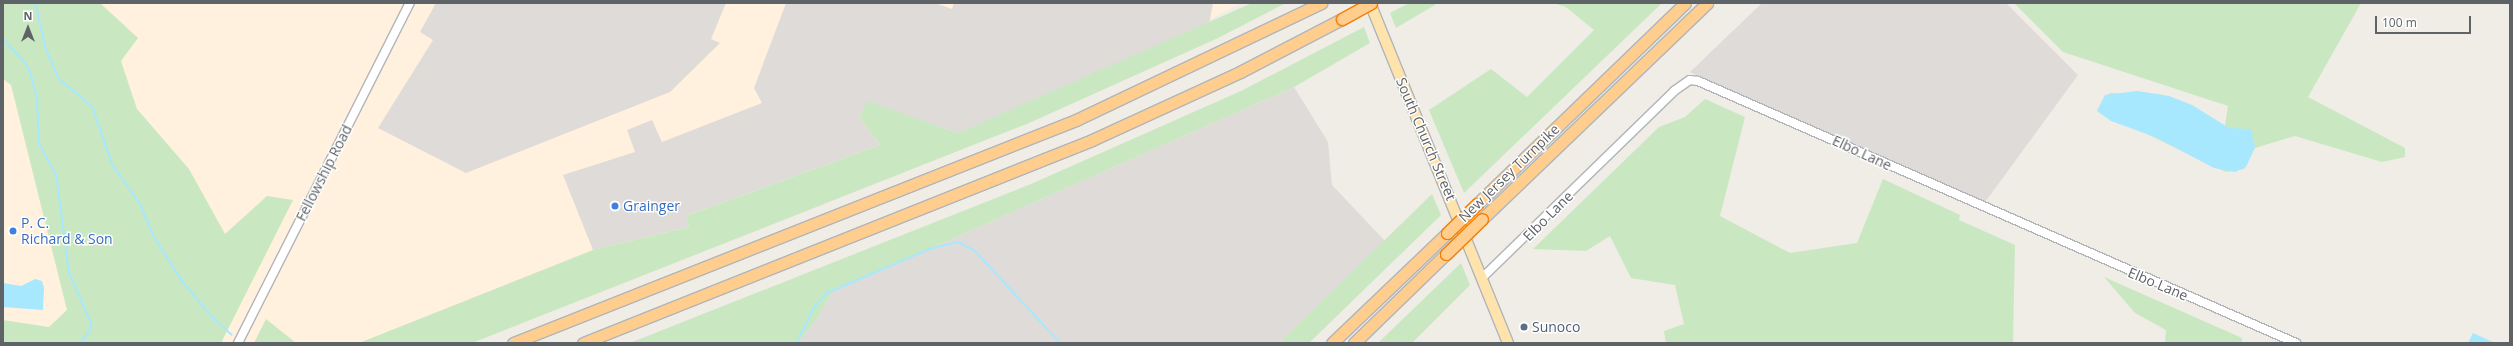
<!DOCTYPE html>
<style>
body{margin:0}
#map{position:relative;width:2513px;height:346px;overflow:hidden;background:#f0ece6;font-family:"Open Sans",sans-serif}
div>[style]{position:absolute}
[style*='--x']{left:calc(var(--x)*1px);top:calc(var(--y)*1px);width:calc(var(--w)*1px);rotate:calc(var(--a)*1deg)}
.commercial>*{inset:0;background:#fff1dd}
.industrial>*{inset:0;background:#dfdbd8}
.green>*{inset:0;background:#c9e8c2}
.water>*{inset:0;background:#a7e8ff}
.stream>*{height:2px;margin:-1px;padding:0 1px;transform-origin:1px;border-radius:1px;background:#a7e8ff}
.roads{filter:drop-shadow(1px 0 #b1b5b9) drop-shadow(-1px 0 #b1b5b9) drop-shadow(0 1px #b1b5b9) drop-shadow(0 -1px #b1b5b9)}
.minor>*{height:8px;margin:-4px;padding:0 4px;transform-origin:4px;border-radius:4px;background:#fff}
.major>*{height:10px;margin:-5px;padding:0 5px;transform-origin:5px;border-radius:5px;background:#ffe3ac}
.highway>*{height:11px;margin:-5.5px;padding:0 5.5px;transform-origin:5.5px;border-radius:5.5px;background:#ffce8e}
.bridges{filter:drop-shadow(1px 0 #f67d00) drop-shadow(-1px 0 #f67d00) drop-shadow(0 1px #f67d00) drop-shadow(0 -1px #f67d00)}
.highway-bridge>*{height:11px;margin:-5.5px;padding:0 5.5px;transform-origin:5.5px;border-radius:5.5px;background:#ffce8e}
.dots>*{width:11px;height:11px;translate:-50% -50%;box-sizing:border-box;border:2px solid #fff;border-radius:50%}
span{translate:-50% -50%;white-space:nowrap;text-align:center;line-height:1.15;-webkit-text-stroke:3px #fff;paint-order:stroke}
.street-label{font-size:14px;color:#5e6367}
.shop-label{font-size:14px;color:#366cbe}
.left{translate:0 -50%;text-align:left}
.service-label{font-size:14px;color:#4e5e75}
.frame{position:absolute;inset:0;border:4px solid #5e6367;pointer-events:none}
.north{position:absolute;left:8px;top:8px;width:40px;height:40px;-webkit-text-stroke:3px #fff;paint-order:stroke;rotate:0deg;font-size:11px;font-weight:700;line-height:16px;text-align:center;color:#5e6367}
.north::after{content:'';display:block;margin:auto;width:14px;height:18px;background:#5e6367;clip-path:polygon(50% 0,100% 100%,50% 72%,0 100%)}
.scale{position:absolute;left:2375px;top:16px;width:96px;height:18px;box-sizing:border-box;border:2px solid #5e6367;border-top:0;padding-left:5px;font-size:12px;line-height:14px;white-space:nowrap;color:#5e6367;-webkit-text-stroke:3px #fff;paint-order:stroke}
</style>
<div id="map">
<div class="commercial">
<i style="clip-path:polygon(3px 3px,1241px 3px,1141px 56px,425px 343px,3px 343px)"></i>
</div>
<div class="industrial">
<i style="clip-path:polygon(436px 3px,726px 3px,711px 39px,720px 43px,670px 92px,466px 173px,378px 128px,433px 40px,420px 32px)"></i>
<i style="clip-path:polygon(786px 3px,935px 3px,952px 9px,954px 3px,1213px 3px,1209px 25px,958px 133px,867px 102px,860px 118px,880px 145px,686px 216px,689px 227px,593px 250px,563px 175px,635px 152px,627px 130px,652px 120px,662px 142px,762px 103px,754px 88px)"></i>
<i style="clip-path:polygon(1762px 3px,2006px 3px,2078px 75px,1983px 205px,1690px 72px)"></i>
<i style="clip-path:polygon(1294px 87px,1328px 142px,1332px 185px,1386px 242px,1279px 343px,797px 343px,817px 319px,832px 292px)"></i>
</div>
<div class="green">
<i style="clip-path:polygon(3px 3px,100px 3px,138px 38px,121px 61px,137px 109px,189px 169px,225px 234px,267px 196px,293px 200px,221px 343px,3px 343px,3px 320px,49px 327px,67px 310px,11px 85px,3px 79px)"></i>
<i style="clip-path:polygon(1252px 3px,1286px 3px,1218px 38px,1029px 123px,472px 343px,359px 343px,593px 250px,689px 227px,686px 216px,880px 145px,860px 118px,867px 101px,958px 133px)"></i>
<i style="clip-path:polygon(1409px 3px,1438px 3px,1396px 28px,1390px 13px)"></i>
<i style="clip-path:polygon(1553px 3px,1662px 3px,1464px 193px,1429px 110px,1491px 69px,1527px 97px,1594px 30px,1566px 7px)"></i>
<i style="clip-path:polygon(2014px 3px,2361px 3px,2308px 97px,2405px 148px,2405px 157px,2382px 162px,2295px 136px,2255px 148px,2244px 169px,2226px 172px,2097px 110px,2110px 93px,2160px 94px,2225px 126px,2228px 106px,2063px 52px)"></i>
<i style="clip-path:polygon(1364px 27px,1370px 43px,1294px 87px,832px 292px,817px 319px,797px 343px,630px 343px,1031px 184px,1241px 91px)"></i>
<i style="clip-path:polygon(1705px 99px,1745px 117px,1720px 216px,1790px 253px,1857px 243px,1883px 179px,1960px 215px,1959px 220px,2015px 245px,2013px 343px,1666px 343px,1664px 331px,1684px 324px,1675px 285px,1631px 278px,1610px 236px,1586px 251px,1533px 249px,1659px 127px,1685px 117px)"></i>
<i style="clip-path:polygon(1432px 194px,1441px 215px,1309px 343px,1279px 343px)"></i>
<i style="clip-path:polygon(1461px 263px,1470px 285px,1412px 343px,1378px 343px)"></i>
<i style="clip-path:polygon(2104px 277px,2242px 338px,2242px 343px,2165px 343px,2166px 330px,2135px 313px)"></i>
<i style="clip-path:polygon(266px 319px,296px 343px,254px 343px)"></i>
</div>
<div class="water">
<i style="clip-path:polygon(2137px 91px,2169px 96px,2192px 105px,2229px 128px,2251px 129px,2255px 147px,2246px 167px,2235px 172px,2214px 168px,2155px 137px,2111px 121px,2097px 111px,2105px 95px)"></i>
<i style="clip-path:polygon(35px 279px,42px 281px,44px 288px,43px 310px,3px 307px,3px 283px,21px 286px)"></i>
<i style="clip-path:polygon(2473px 333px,2495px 343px,2468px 343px)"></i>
</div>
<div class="stream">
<i style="--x:35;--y:3;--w:47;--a:76.6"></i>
<i style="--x:46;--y:49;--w:33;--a:67"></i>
<i style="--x:59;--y:79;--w:43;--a:39.3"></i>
<i style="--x:92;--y:106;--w:61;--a:71"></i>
<i style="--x:112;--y:164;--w:49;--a:55"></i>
<i style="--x:140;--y:204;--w:36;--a:67"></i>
<i style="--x:154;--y:237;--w:52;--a:57.5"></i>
<i style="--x:182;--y:281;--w:48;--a:50"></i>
<i style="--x:213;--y:318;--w:25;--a:42"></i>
<i style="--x:3;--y:39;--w:35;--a:47"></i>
<i style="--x:27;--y:65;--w:15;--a:70"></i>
<i style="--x:32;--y:79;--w:21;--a:76"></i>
<i style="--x:37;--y:99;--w:45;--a:87.5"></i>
<i style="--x:39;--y:144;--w:35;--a:61"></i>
<i style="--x:56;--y:175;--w:98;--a:82.4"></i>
<i style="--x:69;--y:272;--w:56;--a:66.7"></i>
<i style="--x:91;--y:323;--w:8;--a:97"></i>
<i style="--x:90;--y:331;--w:16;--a:130"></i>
<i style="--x:39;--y:343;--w:14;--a:0"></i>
<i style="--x:797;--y:343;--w:38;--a:-65"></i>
<i style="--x:813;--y:309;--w:21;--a:-49"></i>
<i style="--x:827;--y:293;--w:114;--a:-23.2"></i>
<i style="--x:932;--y:248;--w:27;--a:-13"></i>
<i style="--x:958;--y:242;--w:18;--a:27"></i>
<i style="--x:974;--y:250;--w:127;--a:47.2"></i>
</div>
<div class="roads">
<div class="minor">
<i style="--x:1483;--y:277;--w:267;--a:-44.2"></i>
<i style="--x:1674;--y:91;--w:19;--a:-35"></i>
<i style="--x:1690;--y:80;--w:8;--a:7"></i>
<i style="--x:1698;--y:81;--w:653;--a:23.66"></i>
<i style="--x:238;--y:343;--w:381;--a:-63.2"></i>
</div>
<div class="major">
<i style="--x:1370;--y:3;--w:367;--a:67.9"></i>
</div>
<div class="highway">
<i style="--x:1477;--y:204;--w:289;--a:-44"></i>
<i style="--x:1482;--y:219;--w:312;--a:-43.8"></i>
<i style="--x:513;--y:343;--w:606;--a:-21.61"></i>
<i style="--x:1076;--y:120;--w:272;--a:-25.5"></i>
<i style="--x:583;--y:343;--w:548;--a:-21.74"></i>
<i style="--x:1092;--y:140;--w:163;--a:-24.7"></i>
<i style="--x:1240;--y:72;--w:115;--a:-27.5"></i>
<i style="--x:1332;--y:343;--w:159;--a:-43.7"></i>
<i style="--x:1354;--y:343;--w:128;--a:-44.1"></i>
</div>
</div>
<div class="bridges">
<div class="highway-bridge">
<i style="--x:1342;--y:19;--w:33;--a:-29"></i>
<i style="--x:1447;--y:233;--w:42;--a:-44"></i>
<i style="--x:1446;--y:254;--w:50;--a:-44.2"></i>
</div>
</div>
<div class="dots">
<i style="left:615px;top:206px;background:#3f7fe0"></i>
<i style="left:13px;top:231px;background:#3f7fe0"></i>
<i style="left:1524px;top:327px;background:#5c6f8a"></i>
</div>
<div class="street-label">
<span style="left:1426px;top:139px;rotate:67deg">South Church Street</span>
<span style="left:1862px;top:153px;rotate:25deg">Elbo Lane</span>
<span style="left:324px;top:173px;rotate:-63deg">Fellowship Road</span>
<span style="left:1509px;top:173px;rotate:-44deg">New Jersey Turnpike</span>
<span style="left:1548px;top:216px;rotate:-45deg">Elbo Lane</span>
<span style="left:2158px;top:284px;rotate:23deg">Elbo Lane</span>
</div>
<div class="shop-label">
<span class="left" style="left:623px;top:206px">Grainger</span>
<span class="left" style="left:21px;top:231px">P. C.<br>Richard &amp; Son</span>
</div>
<div class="service-label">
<span class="left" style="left:1532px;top:327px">Sunoco</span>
</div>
<div class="frame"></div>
<div class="north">N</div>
<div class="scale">100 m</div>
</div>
